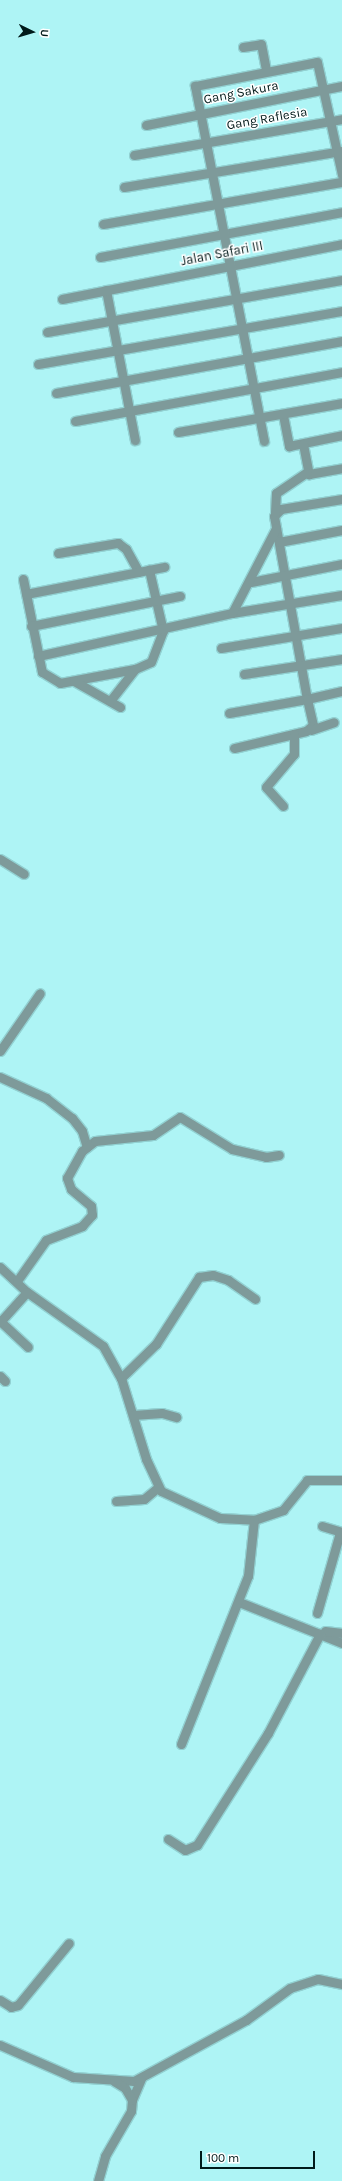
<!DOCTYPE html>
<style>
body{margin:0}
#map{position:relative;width:342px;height:2181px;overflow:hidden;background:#aef4f5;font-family:Karla,sans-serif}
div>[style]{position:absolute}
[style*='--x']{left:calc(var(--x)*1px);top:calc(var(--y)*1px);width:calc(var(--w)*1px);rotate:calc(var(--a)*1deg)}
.roads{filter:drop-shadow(1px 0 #92d1d2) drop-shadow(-1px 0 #92d1d2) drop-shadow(0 1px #92d1d2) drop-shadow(0 -1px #92d1d2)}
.street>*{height:9px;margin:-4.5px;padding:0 4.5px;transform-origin:4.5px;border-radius:4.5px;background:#7e9a9a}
span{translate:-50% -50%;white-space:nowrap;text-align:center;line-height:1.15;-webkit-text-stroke:3px #fff;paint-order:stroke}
.street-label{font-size:13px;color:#001a1a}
.north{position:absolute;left:12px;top:12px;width:40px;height:40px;-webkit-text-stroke:3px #fff;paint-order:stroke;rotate:95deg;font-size:11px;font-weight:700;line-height:16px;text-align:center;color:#001a1a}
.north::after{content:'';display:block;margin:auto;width:14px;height:18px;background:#001a1a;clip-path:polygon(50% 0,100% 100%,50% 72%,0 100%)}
.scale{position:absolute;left:200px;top:2151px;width:115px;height:18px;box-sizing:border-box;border:2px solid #001a1a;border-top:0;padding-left:5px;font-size:12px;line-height:14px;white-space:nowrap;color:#001a1a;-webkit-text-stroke:3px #fff;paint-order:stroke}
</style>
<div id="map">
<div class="roads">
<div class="street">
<i style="--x:243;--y:47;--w:18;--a:-9"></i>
<i style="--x:261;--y:44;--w:26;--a:79"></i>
<i style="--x:146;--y:125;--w:200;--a:-11.3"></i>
<i style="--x:134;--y:155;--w:211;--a:-9.8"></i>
<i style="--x:124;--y:187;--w:221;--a:-9.4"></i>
<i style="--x:103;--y:224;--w:243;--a:-10"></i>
<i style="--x:100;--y:257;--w:246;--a:-10.5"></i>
<i style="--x:106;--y:290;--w:153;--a:79.1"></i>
<i style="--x:62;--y:299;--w:285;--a:-11.1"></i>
<i style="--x:47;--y:332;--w:300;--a:-10"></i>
<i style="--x:38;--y:364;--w:309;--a:-9.9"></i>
<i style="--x:56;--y:393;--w:291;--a:-10.3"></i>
<i style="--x:283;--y:415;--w:32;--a:79"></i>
<i style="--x:289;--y:446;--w:54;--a:-11.7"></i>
<i style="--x:75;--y:421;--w:271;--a:-10.4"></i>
<i style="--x:178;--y:432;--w:167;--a:-10"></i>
<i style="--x:264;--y:441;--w:362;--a:-101"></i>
<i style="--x:195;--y:86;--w:124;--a:-11.1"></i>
<i style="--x:317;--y:62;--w:116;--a:77.5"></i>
<i style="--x:303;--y:444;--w:31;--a:79"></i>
<i style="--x:309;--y:474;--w:34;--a:-10"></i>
<i style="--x:342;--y:499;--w:62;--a:170.7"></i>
<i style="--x:281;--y:509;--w:10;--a:135"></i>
<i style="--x:274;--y:516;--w:186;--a:79.8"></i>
<i style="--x:307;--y:699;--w:36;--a:-13"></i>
<i style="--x:275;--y:512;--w:19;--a:-87"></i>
<i style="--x:276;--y:493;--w:37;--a:-34"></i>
<i style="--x:279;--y:542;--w:64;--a:-10.8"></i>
<i style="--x:58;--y:553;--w:61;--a:-9.5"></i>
<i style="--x:118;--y:543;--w:10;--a:37"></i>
<i style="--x:126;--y:549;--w:26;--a:61"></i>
<i style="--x:23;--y:579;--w:95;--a:78.5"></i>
<i style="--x:42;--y:672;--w:21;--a:31"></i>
<i style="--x:60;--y:683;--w:76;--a:-10.6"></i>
<i style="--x:135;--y:669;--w:17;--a:-24"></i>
<i style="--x:151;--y:662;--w:33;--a:-69"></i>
<i style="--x:163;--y:631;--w:63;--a:-102.9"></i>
<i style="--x:251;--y:582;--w:93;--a:-11.2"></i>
<i style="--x:26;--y:594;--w:141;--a:-11.1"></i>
<i style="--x:232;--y:613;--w:111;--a:-9.3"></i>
<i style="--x:31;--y:626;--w:152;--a:-11.4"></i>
<i style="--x:221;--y:648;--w:123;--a:-9.4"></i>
<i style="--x:38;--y:656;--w:199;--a:-12.5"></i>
<i style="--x:232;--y:613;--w:96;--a:-62.6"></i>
<i style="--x:244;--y:674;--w:99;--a:-8.7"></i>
<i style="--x:74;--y:681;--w:53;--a:29.5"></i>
<i style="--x:110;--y:701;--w:41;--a:-52"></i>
<i style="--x:229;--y:713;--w:79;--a:-10.2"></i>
<i style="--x:307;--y:699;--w:27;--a:77"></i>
<i style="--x:313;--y:725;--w:9;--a:139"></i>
<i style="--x:306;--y:731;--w:74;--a:166.7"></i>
<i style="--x:311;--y:730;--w:24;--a:-19"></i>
<i style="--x:283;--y:806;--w:25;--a:-132"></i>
<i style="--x:266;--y:787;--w:43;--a:-49.7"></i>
<i style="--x:294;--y:754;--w:20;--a:-90"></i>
<i style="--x:0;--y:859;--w:28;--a:32"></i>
<i style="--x:0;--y:1051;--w:70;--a:-55.4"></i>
<i style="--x:0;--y:1077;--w:51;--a:24.5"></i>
<i style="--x:46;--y:1098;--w:33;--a:38"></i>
<i style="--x:72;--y:1118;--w:16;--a:52"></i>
<i style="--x:82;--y:1131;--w:17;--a:73"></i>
<i style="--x:0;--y:1267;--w:37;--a:43"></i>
<i style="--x:27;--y:1292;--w:93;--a:35.4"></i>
<i style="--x:103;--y:1346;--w:37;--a:61"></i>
<i style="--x:121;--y:1378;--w:85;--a:72.8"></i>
<i style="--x:146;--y:1459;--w:35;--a:65"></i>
<i style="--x:161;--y:1491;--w:65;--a:24.6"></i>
<i style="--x:220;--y:1518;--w:34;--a:3"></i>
<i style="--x:254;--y:1520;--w:31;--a:-19"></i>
<i style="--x:283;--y:1510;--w:38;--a:-51"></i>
<i style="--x:307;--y:1480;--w:35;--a:0"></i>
<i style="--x:17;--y:1281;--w:50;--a:-54.7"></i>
<i style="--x:46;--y:1240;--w:39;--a:-21"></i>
<i style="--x:82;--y:1226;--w:15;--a:-48"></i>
<i style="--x:92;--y:1215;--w:9;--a:-96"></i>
<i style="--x:91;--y:1206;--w:26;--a:-140"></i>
<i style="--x:71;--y:1189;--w:12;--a:-110"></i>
<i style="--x:67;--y:1178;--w:31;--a:-61"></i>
<i style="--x:82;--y:1151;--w:16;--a:-38"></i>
<i style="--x:95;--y:1141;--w:58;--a:-5.9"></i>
<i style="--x:153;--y:1135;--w:32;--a:-34"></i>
<i style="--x:180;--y:1117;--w:61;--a:31.6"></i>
<i style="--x:232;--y:1149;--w:35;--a:13"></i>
<i style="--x:266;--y:1157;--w:13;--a:-9"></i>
<i style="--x:0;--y:1321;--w:38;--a:43"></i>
<i style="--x:0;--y:1322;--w:40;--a:-48"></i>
<i style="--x:0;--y:1376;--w:7;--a:45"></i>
<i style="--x:121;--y:1378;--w:49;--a:-44.2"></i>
<i style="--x:156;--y:1344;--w:80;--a:-57.3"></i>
<i style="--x:199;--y:1277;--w:14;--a:-8"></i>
<i style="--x:213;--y:1275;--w:16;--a:18"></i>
<i style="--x:228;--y:1280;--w:33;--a:35"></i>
<i style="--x:133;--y:1415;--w:29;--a:-4"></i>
<i style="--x:162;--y:1413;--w:15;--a:16"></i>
<i style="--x:116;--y:1501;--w:28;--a:-4"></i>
<i style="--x:144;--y:1499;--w:17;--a:-40"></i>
<i style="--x:322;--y:1526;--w:21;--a:17"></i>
<i style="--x:239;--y:1602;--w:111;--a:21.7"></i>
<i style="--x:317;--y:1613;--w:84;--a:-74.1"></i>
<i style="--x:325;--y:1631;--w:17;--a:7"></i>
<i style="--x:181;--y:1744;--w:181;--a:-68.3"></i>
<i style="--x:248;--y:1576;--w:56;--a:-83.9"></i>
<i style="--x:168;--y:1839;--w:20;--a:33"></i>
<i style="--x:185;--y:1850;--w:13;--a:-23"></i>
<i style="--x:197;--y:1845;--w:133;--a:-57.6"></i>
<i style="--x:268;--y:1733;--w:112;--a:-62.3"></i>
<i style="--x:0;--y:2000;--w:13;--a:32"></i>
<i style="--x:11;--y:2007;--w:7;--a:-16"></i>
<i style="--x:18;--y:2005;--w:80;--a:-50.6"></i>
<i style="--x:0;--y:2045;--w:80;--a:23.7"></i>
<i style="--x:73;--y:2077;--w:61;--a:3.8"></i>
<i style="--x:134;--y:2081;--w:128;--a:-28.6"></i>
<i style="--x:246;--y:2020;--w:54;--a:-36"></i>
<i style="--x:290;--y:1988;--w:29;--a:-18"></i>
<i style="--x:318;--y:1979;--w:25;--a:12"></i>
<i style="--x:132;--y:2100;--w:23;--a:-67"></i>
<i style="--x:98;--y:2181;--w:26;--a:-74"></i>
<i style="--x:105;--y:2156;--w:52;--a:-60"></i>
<i style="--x:131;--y:2111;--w:11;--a:-85"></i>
<i style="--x:132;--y:2100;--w:14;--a:-120"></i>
<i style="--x:125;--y:2088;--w:13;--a:-148"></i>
</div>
</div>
<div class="street-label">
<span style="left:241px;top:93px;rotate:-11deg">Gang Sakura</span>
<span style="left:267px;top:119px;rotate:-10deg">Gang Raflesia</span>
<span style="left:222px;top:254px;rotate:-11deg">Jalan Safari III</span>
</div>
<div class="north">U</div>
<div class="scale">100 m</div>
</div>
